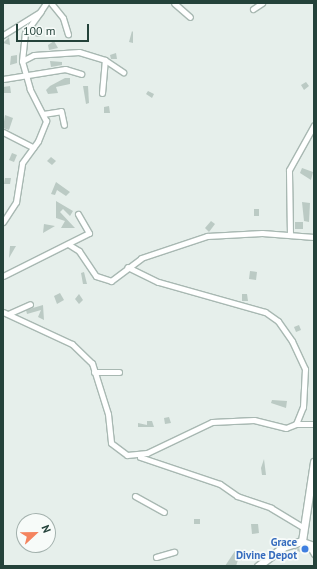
<!DOCTYPE html>
<style>
body{margin:0}
#map{position:relative;width:317px;height:569px;overflow:hidden;background:#e6efeb;font-family:"PT Sans",sans-serif}
div>[style]{position:absolute}
[style*='--x']{left:calc(var(--x)*1px);top:calc(var(--y)*1px);width:calc(var(--w)*1px);rotate:calc(var(--a)*1deg)}
.building>*{inset:0;background:#bbcac4}
.round{border-radius:50%}
.roads{filter:drop-shadow(1px 0 #a8b8b2) drop-shadow(-1px 0 #a8b8b2) drop-shadow(0 1px #a8b8b2) drop-shadow(0 -1px #a8b8b2)}
.minor>*{height:5px;margin:-2.5px;padding:0 2.5px;transform-origin:2.5px;border-radius:2.5px;background:#fff}
.tertiary>*{height:7px;margin:-3.5px;padding:0 3.5px;transform-origin:3.5px;border-radius:3.5px;background:#fff}
.dots>*{width:11px;height:11px;translate:-50% -50%;box-sizing:border-box;border:2px solid #f7fbf9;border-radius:50%}
span{translate:-50% -50%;white-space:nowrap;text-align:center;line-height:1.15;-webkit-text-stroke:3.5px #f7fbf9;paint-order:stroke}
.shop-label{font-size:11px;color:#366cbe;font-weight:700}
.right{translate:-100% -50%;text-align:right}
.frame{position:absolute;inset:0;border:4px solid #24423a;pointer-events:none}
.north{position:absolute;left:16px;top:513px;width:40px;height:40px;box-sizing:border-box;background:#f7fbf9;border:1px solid #a3b1ad;border-radius:50%;rotate:68deg;font-size:11px;font-weight:700;line-height:16px;text-align:center;color:#24423a}
.north::after{content:'';display:block;margin:auto;width:14px;height:18px;background:#f4845f;clip-path:polygon(50% 0,100% 100%,50% 72%,0 100%)}
.scale{position:absolute;left:16px;top:24px;width:73px;height:18px;box-sizing:border-box;border:2px solid #24423a;border-top:0;padding-left:5px;font-size:12px;line-height:14px;white-space:nowrap;color:#24423a;-webkit-text-stroke:3px #f7fbf9;paint-order:stroke}
</style>
<div id="map">
<div class="building">
<i class="round" style="left:34px;top:29px;width:8px;height:8px"></i>
<i style="clip-path:polygon(132px 31px,133px 32px,133px 43px,129px 42px)"></i>
<i style="clip-path:polygon(9px 37px,10px 45px,3px 43px)"></i>
<i style="clip-path:polygon(54px 41px,58px 48px,49px 50px,48px 45px)"></i>
<i style="clip-path:polygon(116px 53px,117px 59px,111px 59px,110px 55px)"></i>
<i style="clip-path:polygon(17px 55px,17px 63px,10px 65px,11px 56px)"></i>
<i style="clip-path:polygon(50px 61px,62px 62px,62px 65px,51px 67px)"></i>
<i style="clip-path:polygon(65px 78px,70px 78px,70px 84px,56px 87px,58px 93px,48px 94px,46px 90px,50px 86px)"></i>
<i style="clip-path:polygon(306px 82px,309px 86px,304px 90px,301px 85px)"></i>
<i style="clip-path:polygon(10px 86px,11px 93px,3px 93px,3px 87px)"></i>
<i style="clip-path:polygon(83px 86px,88px 86px,89px 103px,86px 104px)"></i>
<i style="clip-path:polygon(148px 91px,154px 94px,152px 98px,146px 94px)"></i>
<i style="clip-path:polygon(109px 106px,110px 113px,104px 113px,104px 107px)"></i>
<i style="clip-path:polygon(5px 115px,13px 118px,9px 130px,3px 128px)"></i>
<i style="clip-path:polygon(12px 153px,17px 155px,14px 162px,9px 160px)"></i>
<i style="clip-path:polygon(51px 157px,56px 161px,52px 165px,47px 161px)"></i>
<i style="clip-path:polygon(302px 168px,313px 172px,311px 180px,300px 173px)"></i>
<i style="clip-path:polygon(5px 178px,11px 178px,10px 184px,4px 184px)"></i>
<i style="clip-path:polygon(56px 182px,70px 192px,66px 196px,57px 190px,55px 195px,51px 194px)"></i>
<i style="clip-path:polygon(56px 201px,73px 211px,70px 216px,63px 209px,60px 212px,75px 228px,61px 228px,65px 221px,56px 218px)"></i>
<i style="clip-path:polygon(302px 202px,310px 203px,309px 222px,304px 221px)"></i>
<i style="clip-path:polygon(254px 209px,259px 209px,259px 216px,254px 216px)"></i>
<i style="clip-path:polygon(211px 221px,215px 224px,209px 232px,205px 228px)"></i>
<i style="clip-path:polygon(295px 222px,303px 222px,303px 229px,295px 229px)"></i>
<i style="clip-path:polygon(44px 224px,55px 226px,43px 233px)"></i>
<i style="clip-path:polygon(10px 246px,16px 246px,9px 258px)"></i>
<i style="clip-path:polygon(250px 271px,257px 272px,256px 280px,249px 279px)"></i>
<i style="clip-path:polygon(84px 272px,87px 284px,83px 284px,81px 273px)"></i>
<i style="clip-path:polygon(60px 293px,64px 300px,57px 304px,54px 296px)"></i>
<i style="clip-path:polygon(79px 294px,83px 300px,79px 304px,75px 299px)"></i>
<i style="clip-path:polygon(242px 294px,247px 294px,248px 301px,242px 301px)"></i>
<i style="clip-path:polygon(43px 305px,44px 320px,38px 317px,41px 310px,27px 314px,26px 310px)"></i>
<i style="clip-path:polygon(299px 325px,301px 330px,296px 332px,294px 327px)"></i>
<i style="clip-path:polygon(272px 400px,287px 401px,286px 408px,271px 403px)"></i>
<i style="clip-path:polygon(169px 417px,171px 423px,165px 424px,164px 418px)"></i>
<i style="clip-path:polygon(147px 421px,152px 421px,154px 427px,138px 427px,138px 423px,147px 425px)"></i>
<i style="clip-path:polygon(264px 459px,266px 475px,262px 475px,261px 468px)"></i>
<i style="clip-path:polygon(194px 519px,200px 519px,200px 524px,194px 524px)"></i>
<i style="clip-path:polygon(251px 524px,258px 524px,259px 533px,252px 534px)"></i>
<i style="clip-path:polygon(295px 548px,306px 549px,307px 550px,294px 553px)"></i>
<i style="clip-path:polygon(235px 551px,240px 554px,236px 566px,225px 566px)"></i>
</div>
<div class="roads">
<div class="minor">
<i style="--x:51;--y:3;--w:19;--a:51"></i>
<i style="--x:63;--y:18;--w:17;--a:73"></i>
<i style="--x:174;--y:3;--w:21;--a:41"></i>
<i style="--x:253;--y:9;--w:11;--a:-34"></i>
<i style="--x:3;--y:35;--w:44;--a:-31.9"></i>
<i style="--x:40;--y:12;--w:11;--a:-56"></i>
<i style="--x:22;--y:61;--w:13;--a:-27"></i>
<i style="--x:34;--y:55;--w:45;--a:-3.8"></i>
<i style="--x:79;--y:52;--w:27;--a:17"></i>
<i style="--x:105;--y:60;--w:22;--a:34"></i>
<i style="--x:3;--y:79;--w:63;--a:-9.2"></i>
<i style="--x:65;--y:69;--w:17;--a:17"></i>
<i style="--x:102;--y:93;--w:33;--a:-85"></i>
<i style="--x:43;--y:114;--w:18;--a:-9"></i>
<i style="--x:61;--y:111;--w:14;--a:78"></i>
<i style="--x:3;--y:132;--w:34;--a:27"></i>
<i style="--x:3;--y:222;--w:24;--a:-57"></i>
<i style="--x:16;--y:202;--w:39;--a:-81"></i>
<i style="--x:22;--y:163;--w:27;--a:-54"></i>
<i style="--x:38;--y:141;--w:22;--a:-68"></i>
<i style="--x:46;--y:121;--w:36;--a:-117"></i>
<i style="--x:30;--y:89;--w:29;--a:-106"></i>
<i style="--x:22;--y:61;--w:28;--a:-84"></i>
<i style="--x:25;--y:33;--w:26;--a:-54"></i>
<i style="--x:290;--y:235;--w:65;--a:-90.9"></i>
<i style="--x:289;--y:170;--w:51;--a:-60.9"></i>
<i style="--x:68;--y:244;--w:13;--a:32"></i>
<i style="--x:79;--y:251;--w:30;--a:56"></i>
<i style="--x:96;--y:276;--w:16;--a:18"></i>
<i style="--x:111;--y:281;--w:38;--a:-37"></i>
<i style="--x:141;--y:258;--w:70;--a:-18.4"></i>
<i style="--x:207;--y:236;--w:55;--a:-3.1"></i>
<i style="--x:262;--y:233;--w:52;--a:4.4"></i>
<i style="--x:3;--y:276;--w:96;--a:-26.6"></i>
<i style="--x:89;--y:233;--w:22;--a:-120"></i>
<i style="--x:3;--y:312;--w:76;--a:24.9"></i>
<i style="--x:72;--y:344;--w:28;--a:44"></i>
<i style="--x:92;--y:363;--w:53;--a:72.6"></i>
<i style="--x:108;--y:414;--w:29;--a:84"></i>
<i style="--x:111;--y:443;--w:20;--a:37"></i>
<i style="--x:127;--y:455;--w:20;--a:-6"></i>
<i style="--x:147;--y:453;--w:72;--a:-25.5"></i>
<i style="--x:212;--y:422;--w:42;--a:-2.7"></i>
<i style="--x:254;--y:420;--w:33;--a:14"></i>
<i style="--x:286;--y:428;--w:11;--a:-22"></i>
<i style="--x:296;--y:424;--w:18;--a:-68"></i>
<i style="--x:303;--y:407;--w:38;--a:-87"></i>
<i style="--x:305;--y:369;--w:31;--a:-115"></i>
<i style="--x:292;--y:341;--w:24;--a:-125"></i>
<i style="--x:278;--y:321;--w:16;--a:-145"></i>
<i style="--x:265;--y:312;--w:111;--a:-164.3"></i>
<i style="--x:158;--y:282;--w:34;--a:-154"></i>
<i style="--x:8;--y:314;--w:24;--a:-24"></i>
<i style="--x:94;--y:372;--w:25;--a:0"></i>
<i style="--x:296;--y:424;--w:18;--a:0"></i>
<i style="--x:140;--y:457;--w:84;--a:18.6"></i>
<i style="--x:220;--y:484;--w:21;--a:35"></i>
<i style="--x:237;--y:496;--w:36;--a:19"></i>
<i style="--x:271;--y:508;--w:37;--a:31"></i>
<i style="--x:135;--y:496;--w:33;--a:29"></i>
<i style="--x:302;--y:541;--w:13;--a:18"></i>
<i style="--x:308;--y:544;--w:12;--a:59"></i>
<i style="--x:156;--y:557;--w:19;--a:-16"></i>
</div>
<div class="tertiary">
<i style="--x:258;--y:566;--w:31;--a:-37"></i>
<i style="--x:283;--y:547;--w:20;--a:-18"></i>
<i style="--x:302;--y:541;--w:80;--a:-81.4"></i>
</div>
</div>
<div class="dots">
<i style="left:305px;top:549px;background:#3f7fe0"></i>
</div>
<div class="shop-label">
<span class="right" style="left:297px;top:549px">Grace<br>Divine Depot</span>
</div>
<div class="frame"></div>
<div class="north">N</div>
<div class="scale">100 m</div>
</div>
